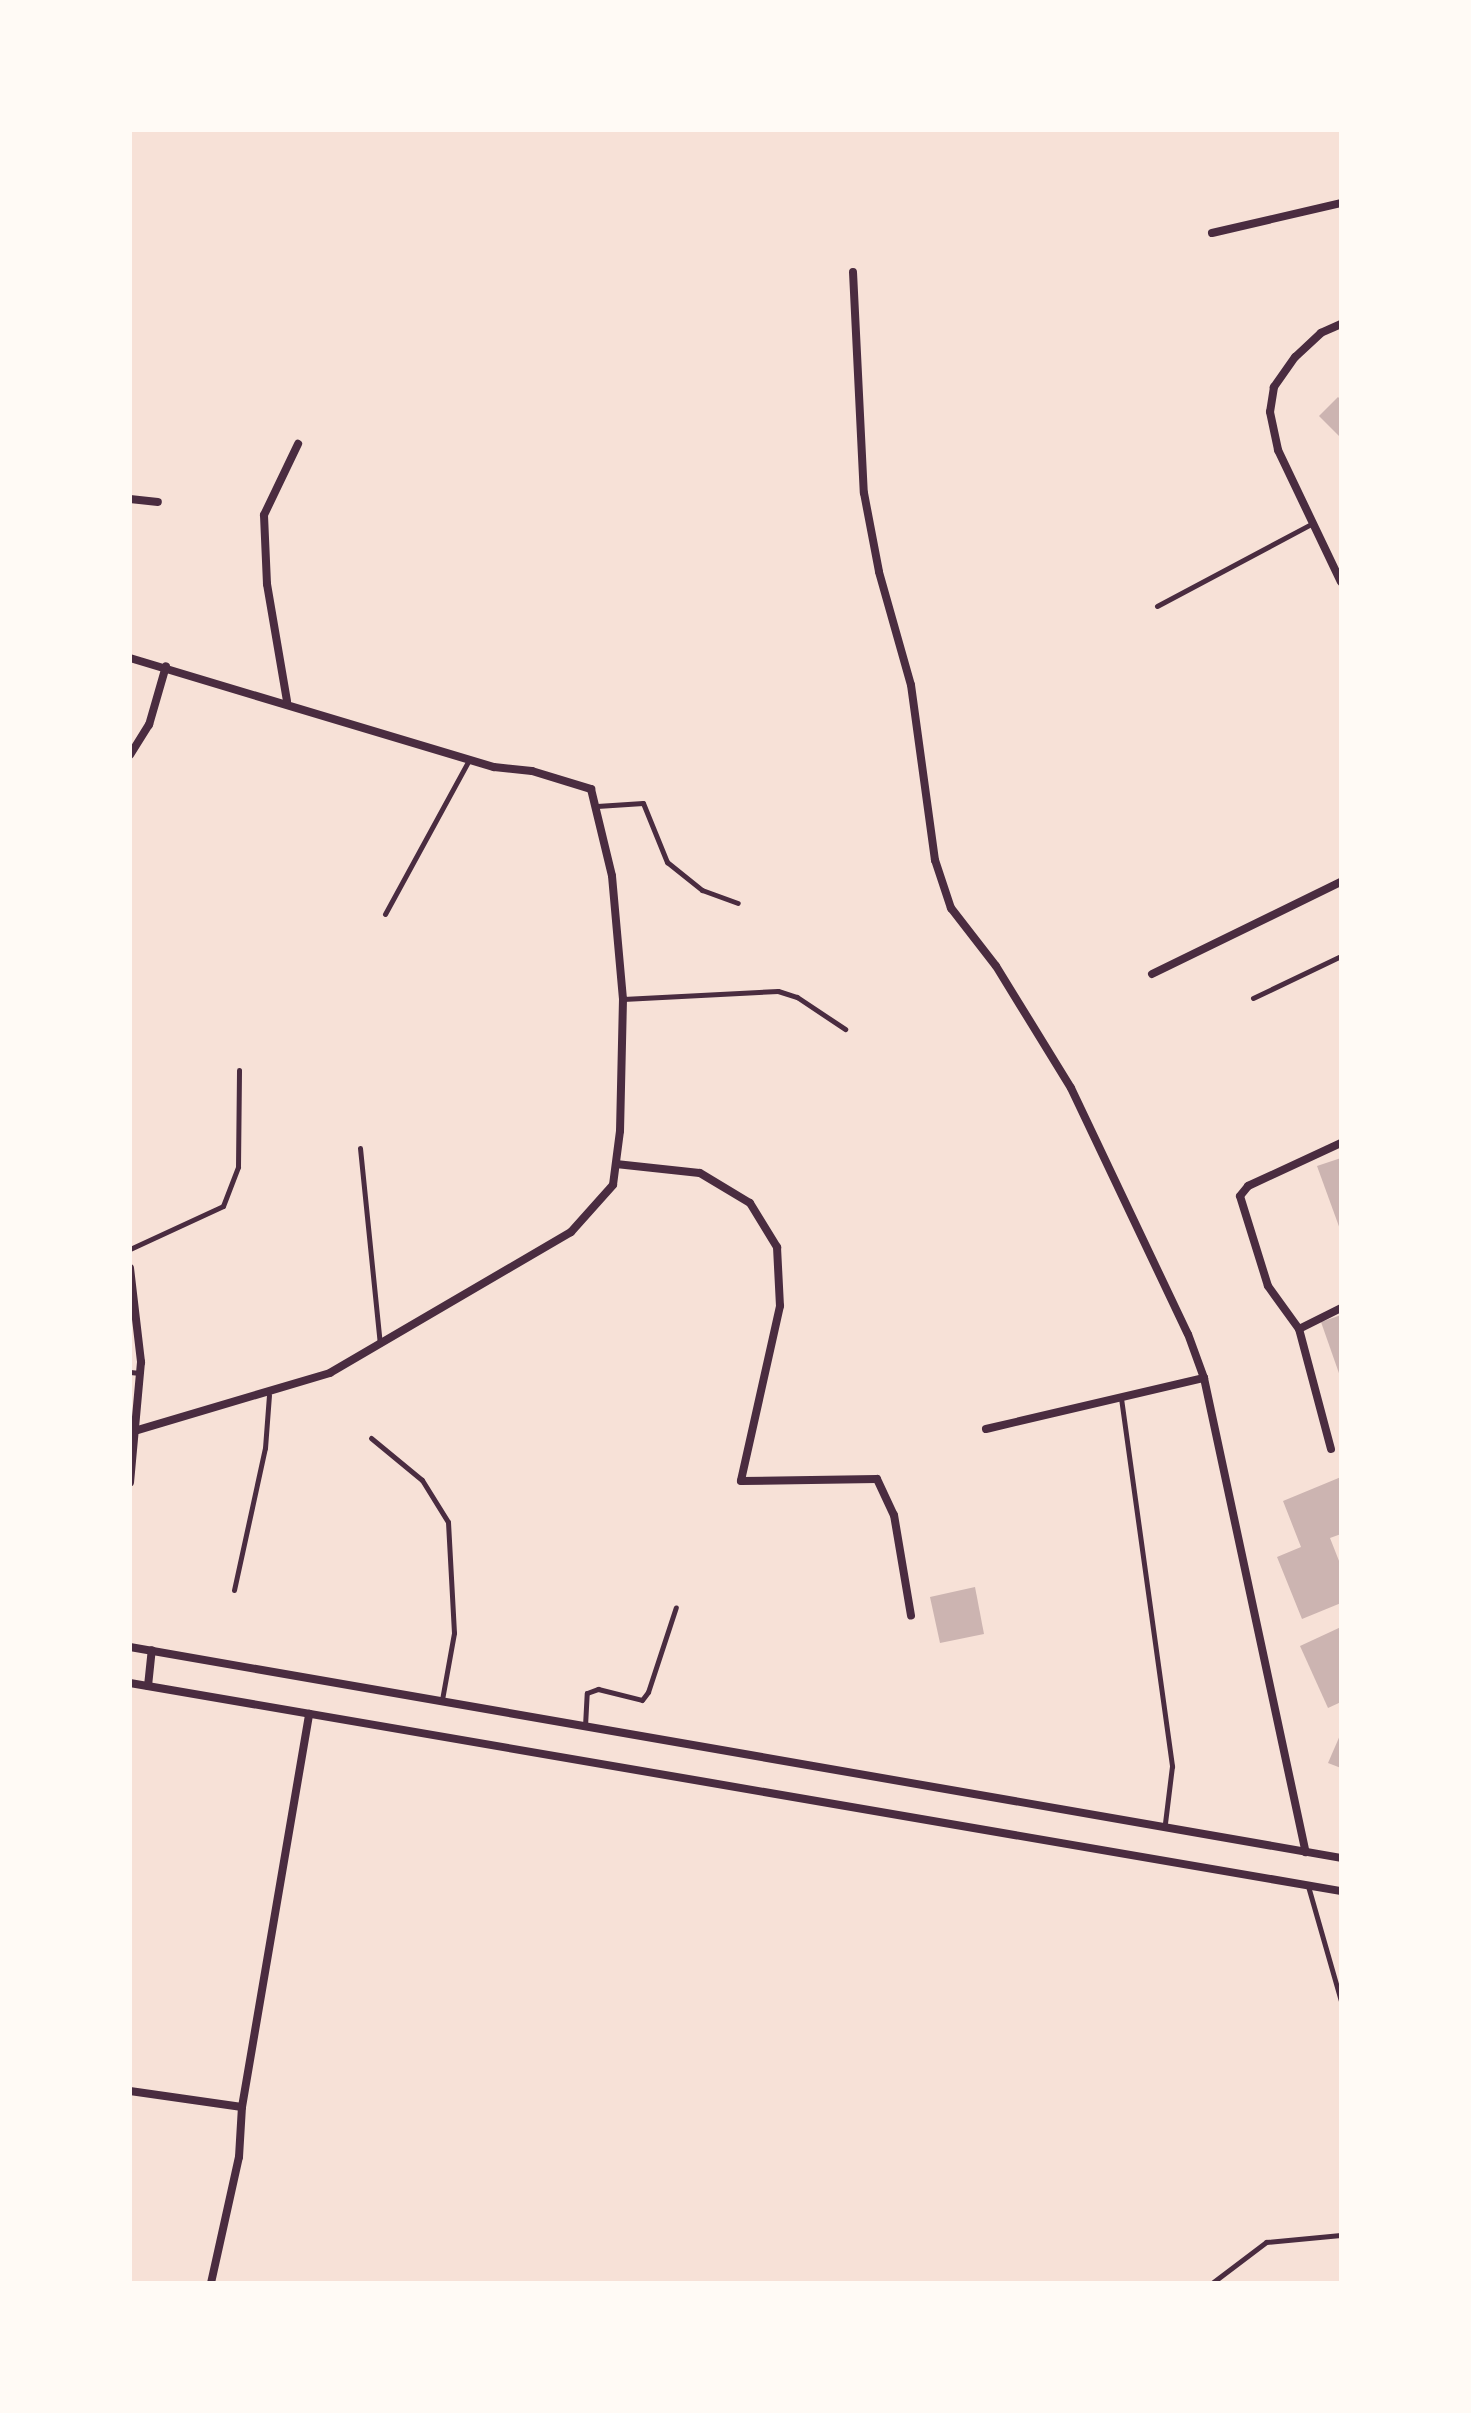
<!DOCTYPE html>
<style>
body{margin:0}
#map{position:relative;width:1471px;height:2413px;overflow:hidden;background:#f7e1d7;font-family:"IBM Plex Sans",sans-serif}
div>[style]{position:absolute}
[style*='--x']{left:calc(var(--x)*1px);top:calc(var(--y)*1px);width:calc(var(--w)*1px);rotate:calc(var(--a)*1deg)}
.building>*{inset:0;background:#ccb4b1}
.service>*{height:5px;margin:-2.5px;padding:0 2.5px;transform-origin:2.5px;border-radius:2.5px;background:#4a2c40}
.minor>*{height:8px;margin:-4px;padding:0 4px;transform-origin:4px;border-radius:4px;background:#4a2c40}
span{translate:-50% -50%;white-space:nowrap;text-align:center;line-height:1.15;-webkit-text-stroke:6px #fffaf5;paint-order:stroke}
.frame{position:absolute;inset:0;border:132px solid #fffaf5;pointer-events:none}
</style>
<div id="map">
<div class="building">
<i style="clip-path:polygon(1338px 397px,1341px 400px,1341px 438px,1319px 416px)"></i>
<i style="clip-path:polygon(1341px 1158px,1341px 1232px,1317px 1166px)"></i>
<i style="clip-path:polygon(1341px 1315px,1341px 1379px,1321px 1322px)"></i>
<i style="clip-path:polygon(1341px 1477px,1341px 1534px,1330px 1538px,1341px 1566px,1341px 1603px,1302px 1619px,1277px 1557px,1301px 1547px,1283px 1501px)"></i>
<i style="clip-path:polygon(975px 1587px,984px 1634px,940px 1643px,930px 1597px)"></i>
<i style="clip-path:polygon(1341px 1627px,1341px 1702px,1328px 1708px,1300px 1646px)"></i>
<i style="clip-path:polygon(1341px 1733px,1341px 1768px,1328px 1763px)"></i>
</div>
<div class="service">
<i style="--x:1157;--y:606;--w:177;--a:-28"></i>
<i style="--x:597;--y:806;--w:46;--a:-3.7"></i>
<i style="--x:643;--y:803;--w:64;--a:67.9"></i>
<i style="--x:667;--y:862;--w:45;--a:38.7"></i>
<i style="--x:702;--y:890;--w:38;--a:20"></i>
<i style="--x:385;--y:914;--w:175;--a:-61.4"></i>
<i style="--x:1253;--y:998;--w:98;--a:-25.5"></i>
<i style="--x:623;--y:999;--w:155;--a:-3"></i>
<i style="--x:778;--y:991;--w:20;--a:18"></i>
<i style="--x:797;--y:997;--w:58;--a:33.7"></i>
<i style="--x:360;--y:1148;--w:197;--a:84.2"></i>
<i style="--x:130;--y:1249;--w:102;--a:-24.8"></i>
<i style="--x:223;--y:1206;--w:42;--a:-69"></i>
<i style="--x:238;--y:1167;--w:97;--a:-89.4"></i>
<i style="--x:130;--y:1372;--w:10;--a:6"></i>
<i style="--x:1121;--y:1398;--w:372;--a:82.1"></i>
<i style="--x:1172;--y:1766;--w:57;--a:97"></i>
<i style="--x:371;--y:1438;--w:66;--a:39.5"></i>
<i style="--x:422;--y:1480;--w:49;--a:58.2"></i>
<i style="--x:448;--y:1522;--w:111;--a:86.9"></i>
<i style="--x:454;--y:1633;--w:68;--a:100.2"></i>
<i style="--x:234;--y:1590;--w:145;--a:-77.7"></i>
<i style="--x:265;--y:1448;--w:53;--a:-85.7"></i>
<i style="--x:585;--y:1726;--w:33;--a:-87"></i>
<i style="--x:587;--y:1693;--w:12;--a:-20"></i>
<i style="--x:598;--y:1689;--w:45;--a:14"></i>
<i style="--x:642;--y:1700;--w:10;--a:-53"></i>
<i style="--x:648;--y:1692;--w:89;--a:-71.8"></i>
<i style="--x:1308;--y:1886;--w:120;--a:74"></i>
<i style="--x:1212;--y:2283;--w:68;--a:-37.2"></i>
<i style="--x:1266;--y:2242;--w:75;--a:-5.3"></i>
</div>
<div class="minor">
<i style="--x:1212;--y:233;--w:132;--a:-13.1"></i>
<i style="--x:853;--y:272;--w:221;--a:87.2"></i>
<i style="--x:864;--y:493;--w:80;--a:79.2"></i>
<i style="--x:879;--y:572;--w:117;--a:74.2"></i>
<i style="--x:911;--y:685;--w:177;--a:82.2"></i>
<i style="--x:935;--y:860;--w:51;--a:71.6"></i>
<i style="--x:951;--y:908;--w:73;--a:52.2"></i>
<i style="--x:996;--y:966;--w:143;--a:58.4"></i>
<i style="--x:1071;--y:1088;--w:272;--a:64.6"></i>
<i style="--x:1188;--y:1334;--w:47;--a:70"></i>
<i style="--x:1204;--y:1378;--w:485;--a:77.9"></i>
<i style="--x:1341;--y:324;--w:22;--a:156"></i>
<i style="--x:1321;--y:333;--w:35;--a:137"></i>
<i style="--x:1295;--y:357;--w:37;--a:125"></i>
<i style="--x:1274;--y:387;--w:25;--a:99"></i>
<i style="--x:1270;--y:412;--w:39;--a:78"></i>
<i style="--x:1278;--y:450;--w:146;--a:64.5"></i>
<i style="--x:130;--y:499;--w:28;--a:6"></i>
<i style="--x:130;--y:658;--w:380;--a:16.7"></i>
<i style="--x:494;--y:767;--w:38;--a:6"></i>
<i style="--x:532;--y:771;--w:62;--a:17"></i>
<i style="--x:591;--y:789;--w:89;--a:76.4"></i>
<i style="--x:612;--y:876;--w:123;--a:84.9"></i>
<i style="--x:623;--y:999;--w:132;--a:91.3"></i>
<i style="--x:620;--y:1131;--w:54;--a:97.4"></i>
<i style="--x:613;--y:1185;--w:63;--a:131.8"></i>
<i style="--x:571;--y:1232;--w:279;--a:149.7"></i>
<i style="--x:330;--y:1373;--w:200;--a:163.5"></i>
<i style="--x:287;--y:701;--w:119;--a:-99.7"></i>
<i style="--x:267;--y:584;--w:69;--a:-92.5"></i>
<i style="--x:264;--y:515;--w:79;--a:-64.4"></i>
<i style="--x:130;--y:755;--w:36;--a:-58"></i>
<i style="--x:149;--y:725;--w:61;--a:-73.9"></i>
<i style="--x:1152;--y:974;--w:210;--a:-26"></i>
<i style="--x:616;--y:1164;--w:84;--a:6.1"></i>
<i style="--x:700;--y:1173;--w:58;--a:31"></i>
<i style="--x:750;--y:1203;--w:52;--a:58.5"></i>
<i style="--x:777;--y:1247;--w:59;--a:87.1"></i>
<i style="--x:780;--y:1306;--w:179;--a:102.6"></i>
<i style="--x:741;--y:1481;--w:136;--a:-0.8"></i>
<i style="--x:877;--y:1479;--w:40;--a:65"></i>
<i style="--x:894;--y:1515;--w:102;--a:80.4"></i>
<i style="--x:130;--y:1268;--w:95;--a:83.3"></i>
<i style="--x:141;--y:1362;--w:121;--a:95.2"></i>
<i style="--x:1299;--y:1329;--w:53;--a:-125.8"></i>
<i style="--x:1268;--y:1286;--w:94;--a:-107.3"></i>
<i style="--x:1240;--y:1196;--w:13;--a:-51"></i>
<i style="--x:1248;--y:1186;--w:102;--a:-24.8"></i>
<i style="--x:986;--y:1429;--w:224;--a:-13.2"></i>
<i style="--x:1331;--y:1449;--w:124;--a:-104.9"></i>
<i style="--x:1299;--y:1329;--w:47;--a:-26.6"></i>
<i style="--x:130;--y:1647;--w:1229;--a:9.88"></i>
<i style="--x:130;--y:1683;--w:1229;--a:9.75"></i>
<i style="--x:148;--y:1686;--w:36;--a:-84"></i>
<i style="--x:130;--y:2091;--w:113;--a:8.1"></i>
<i style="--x:242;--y:2107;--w:399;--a:-80.3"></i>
<i style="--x:211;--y:2283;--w:129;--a:-77.5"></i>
<i style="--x:239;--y:2157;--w:50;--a:-86.6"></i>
</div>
<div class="frame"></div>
</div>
